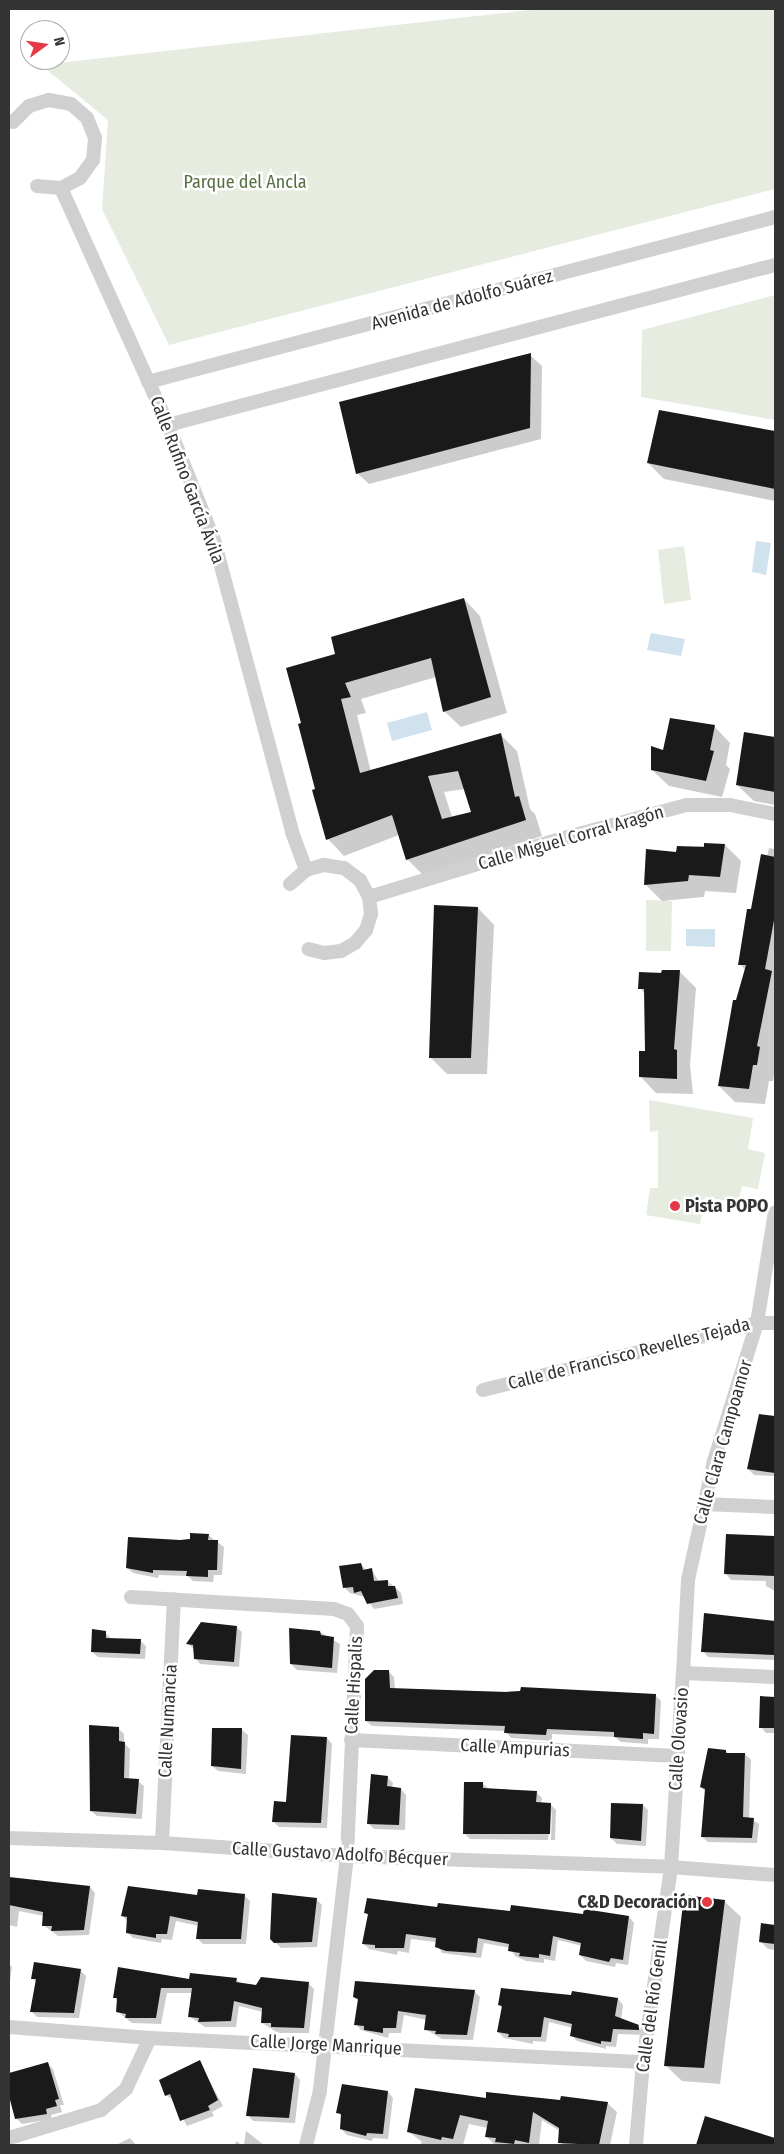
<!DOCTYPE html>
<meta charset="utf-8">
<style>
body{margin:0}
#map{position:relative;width:784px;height:2154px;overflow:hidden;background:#fff;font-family:"Fira Sans Condensed",sans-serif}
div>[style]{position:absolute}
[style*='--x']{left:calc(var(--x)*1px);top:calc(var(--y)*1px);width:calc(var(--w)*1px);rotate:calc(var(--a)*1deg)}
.green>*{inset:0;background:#e6ecdf}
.water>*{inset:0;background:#cfe2ee}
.shadow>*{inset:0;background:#0003}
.building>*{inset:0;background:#1a1a1a}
.minor>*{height:14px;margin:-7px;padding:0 7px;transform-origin:7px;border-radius:7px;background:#d0d0d0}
.dots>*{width:14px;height:14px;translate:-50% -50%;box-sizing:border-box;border:2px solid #fff;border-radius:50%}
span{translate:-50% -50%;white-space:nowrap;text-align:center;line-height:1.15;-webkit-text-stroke:5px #fff;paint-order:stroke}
.park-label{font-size:18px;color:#56703f}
.street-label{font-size:18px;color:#333}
.poi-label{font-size:18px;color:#333;font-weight:700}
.left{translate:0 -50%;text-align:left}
.right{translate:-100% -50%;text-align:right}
.frame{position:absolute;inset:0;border:10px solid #333;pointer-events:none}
.north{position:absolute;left:20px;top:20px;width:50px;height:50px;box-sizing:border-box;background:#fff;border:1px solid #adadad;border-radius:50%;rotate:76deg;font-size:14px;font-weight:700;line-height:20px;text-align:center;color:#333}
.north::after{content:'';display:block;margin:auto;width:18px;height:22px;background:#e63946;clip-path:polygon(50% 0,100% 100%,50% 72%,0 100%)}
</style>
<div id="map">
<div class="green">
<i style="clip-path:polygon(538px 9px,775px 9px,775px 189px,169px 345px,102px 209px,108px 120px,41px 65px)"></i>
<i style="clip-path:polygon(775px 295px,775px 420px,641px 397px,642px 330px)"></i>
<i style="clip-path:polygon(684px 546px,691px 600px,664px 604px,658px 550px)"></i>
<i style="clip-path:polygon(646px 900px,672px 901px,671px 951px,646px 951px)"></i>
<i style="clip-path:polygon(649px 1100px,753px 1118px,748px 1149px,765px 1153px,758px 1189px,742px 1186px,738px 1203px,705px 1197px,700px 1224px,646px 1215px,650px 1188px,658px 1188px,658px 1131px,650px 1132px)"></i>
</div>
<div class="water">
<i style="clip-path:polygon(756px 541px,771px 543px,766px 575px,752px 572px)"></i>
<i style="clip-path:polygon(651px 633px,685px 639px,681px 656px,647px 650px)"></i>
<i style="clip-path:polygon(427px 712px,432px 730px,392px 741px,387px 723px)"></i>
<i style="clip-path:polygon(686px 929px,715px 929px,715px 947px,686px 946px)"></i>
</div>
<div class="shadow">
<i style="clip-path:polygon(530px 355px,542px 366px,541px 439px,369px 484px,357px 473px)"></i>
<i style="clip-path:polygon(660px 411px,775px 432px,775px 501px,664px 479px,648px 463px)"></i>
<i style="clip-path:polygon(evenodd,464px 599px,480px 616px,507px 713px,461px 727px,444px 711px,436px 677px,361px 699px,366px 713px,357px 715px,371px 772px,501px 735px,517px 751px,530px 809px,535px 814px,542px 836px,423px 875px,407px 859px,399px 835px,344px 856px,328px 839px,303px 724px,336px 655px,464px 599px,465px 789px,472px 812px,452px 817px,444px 792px,465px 789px)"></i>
<i style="clip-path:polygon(714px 726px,730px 743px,726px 765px,730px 769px,722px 797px,669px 786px,652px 770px,664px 751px)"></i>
<i style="clip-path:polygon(745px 733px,775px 738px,775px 805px,754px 801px,737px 785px)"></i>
<i style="clip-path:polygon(725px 845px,741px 861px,736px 893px,705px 891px,704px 897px,662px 901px,645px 884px,677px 853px,678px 847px)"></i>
<i style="clip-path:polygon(769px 848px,775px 849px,775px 1069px,773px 1081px,769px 1081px,765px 1104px,735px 1102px,719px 1086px,746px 971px,740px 964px)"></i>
<i style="clip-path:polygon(478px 908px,494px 925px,487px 1074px,447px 1074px,431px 1058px)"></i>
<i style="clip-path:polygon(680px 972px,696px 988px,690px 1065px,693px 1094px,656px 1093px,640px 1076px,646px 1052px,645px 994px,640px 988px,640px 973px)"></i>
<i style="clip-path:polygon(760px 1416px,775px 1418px,775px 1476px,754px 1475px,748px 1469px)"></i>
<i style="clip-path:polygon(208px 1535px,224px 1547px,222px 1575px,214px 1575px,213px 1582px,193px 1581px,188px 1576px,159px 1575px,158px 1578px,133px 1573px,127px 1568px,180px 1541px)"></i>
<i style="clip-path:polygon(727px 1535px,775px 1537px,775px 1591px,766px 1586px,766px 1581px,731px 1580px,726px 1574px)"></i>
<i style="clip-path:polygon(361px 1564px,367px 1571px,372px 1570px,379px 1582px,387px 1581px,395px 1587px,401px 1593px,403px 1604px,374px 1609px,365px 1597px,350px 1593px,344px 1587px)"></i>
<i style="clip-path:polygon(705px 1615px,775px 1622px,775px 1660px,708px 1657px,703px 1651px)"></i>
<i style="clip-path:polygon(236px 1627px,242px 1632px,239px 1667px,200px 1664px,195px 1658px,195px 1650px,188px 1644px)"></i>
<i style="clip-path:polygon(105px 1632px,111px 1639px,140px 1640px,146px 1646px,145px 1659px,98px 1657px,92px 1652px)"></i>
<i style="clip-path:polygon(320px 1632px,340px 1644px,337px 1673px,297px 1670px,291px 1664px)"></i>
<i style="clip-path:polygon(388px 1671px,394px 1677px,395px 1689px,655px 1695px,661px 1701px,659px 1739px,648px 1739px,648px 1744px,621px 1742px,615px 1737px,552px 1734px,552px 1741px,511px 1738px,505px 1731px,372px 1726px,366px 1721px)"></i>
<i style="clip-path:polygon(775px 1695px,775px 1733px,766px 1733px,761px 1727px)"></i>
<i style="clip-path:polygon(118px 1728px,124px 1734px,124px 1743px,130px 1749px,129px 1780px,138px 1781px,144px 1786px,142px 1819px,97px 1816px,91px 1811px)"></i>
<i style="clip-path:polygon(242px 1730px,248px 1735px,246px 1774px,218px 1771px,212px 1766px)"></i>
<i style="clip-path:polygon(327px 1738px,332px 1744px,327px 1828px,279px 1827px,273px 1821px,288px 1803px)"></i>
<i style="clip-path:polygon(726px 1751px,729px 1754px,745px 1754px,751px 1760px,749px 1818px,759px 1824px,757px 1843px,708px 1842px,702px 1837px,706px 1792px,701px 1787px)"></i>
<i style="clip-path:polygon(387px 1777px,393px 1783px,392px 1788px,401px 1789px,406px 1795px,405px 1830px,374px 1829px,368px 1823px)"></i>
<i style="clip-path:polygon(483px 1784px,489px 1789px,536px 1792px,542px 1798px,541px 1804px,550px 1804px,556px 1810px,555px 1840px,551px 1840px,552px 1808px,548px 1840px,470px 1839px,464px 1833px)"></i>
<i style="clip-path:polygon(643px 1805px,648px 1810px,646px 1846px,617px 1844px,611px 1838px)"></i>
<i style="clip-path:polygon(9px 1878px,90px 1887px,95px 1893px,89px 1935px,58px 1936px,43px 1925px,44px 1916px,19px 1911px,17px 1927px,9px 1925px)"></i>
<i style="clip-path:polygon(244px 1895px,250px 1901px,246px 1944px,203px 1944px,197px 1938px,199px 1926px,176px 1921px,172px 1940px,162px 1939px,161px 1943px,133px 1938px,127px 1932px,128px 1921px,122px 1916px,198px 1896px)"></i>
<i style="clip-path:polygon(317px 1900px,322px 1905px,317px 1947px,281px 1948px,272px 1939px)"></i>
<i style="clip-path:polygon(724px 1901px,741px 1917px,720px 2084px,682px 2081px,665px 2065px)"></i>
<i style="clip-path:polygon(438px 1908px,629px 1917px,634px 1923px,628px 1965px,616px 1963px,615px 1967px,586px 1961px,580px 1955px,582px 1946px,558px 1940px,555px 1961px,544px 1959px,544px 1963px,526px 1961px,515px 1956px,510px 1948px,484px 1943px,481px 1958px,442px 1953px,436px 1942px,411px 1939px,409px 1953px,398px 1951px,397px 1955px,369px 1949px,364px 1944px,369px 1916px,365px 1912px)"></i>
<i style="clip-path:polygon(762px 1925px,775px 1926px,775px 1950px,768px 1949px,760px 1941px)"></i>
<i style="clip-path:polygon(9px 1964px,12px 1967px,9px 1988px)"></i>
<i style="clip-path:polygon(80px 1970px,86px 1976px,79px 2018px,37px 2017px,31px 2011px,36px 1982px,32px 1978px)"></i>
<i style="clip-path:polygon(236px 1979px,241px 1984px,257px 1986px,308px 1983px,314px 1989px,309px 2033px,278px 2033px,262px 2023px,263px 2012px,239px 2006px,236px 2027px,205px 2027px,189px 2016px,192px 1993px,167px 1993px,161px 2024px,132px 2023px,117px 2011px,118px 2001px,114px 1997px,190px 1980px)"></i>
<i style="clip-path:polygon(474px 1991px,480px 1997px,473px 2040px,442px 2039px,425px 2029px,427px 2020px,404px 2015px,401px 2033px,389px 2033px,388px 2038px,361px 2030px,356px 2024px,359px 2001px,354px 1997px)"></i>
<i style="clip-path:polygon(618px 1999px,623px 2005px,621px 2020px,645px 2032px,644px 2035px,618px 2034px,616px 2047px,606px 2046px,606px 2049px,577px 2041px,572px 2035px,573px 2028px,549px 2022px,546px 2042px,533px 2041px,533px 2044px,504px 2038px,498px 2032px,503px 2009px,499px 2005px)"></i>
<i style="clip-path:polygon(199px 2061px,223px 2106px,212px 2112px,214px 2116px,187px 2126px,173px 2100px,166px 2095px)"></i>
<i style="clip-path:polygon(48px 2064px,53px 2069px,64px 2105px,60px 2105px,62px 2112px,51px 2115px,52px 2119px,22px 2124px,16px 2118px,9px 2096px,9px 2074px)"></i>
<i style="clip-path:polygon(295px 2074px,300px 2080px,295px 2123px,253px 2121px,248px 2115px)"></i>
<i style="clip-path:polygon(388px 2092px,393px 2098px,388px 2139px,373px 2138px,372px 2141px,347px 2135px,341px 2129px,342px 2117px,338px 2112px)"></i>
<i style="clip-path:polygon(487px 2099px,607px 2103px,617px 2112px,610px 2145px,562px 2145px,560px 2131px,542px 2120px,539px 2145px,495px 2145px,486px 2136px,488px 2128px,469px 2124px,463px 2145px,420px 2145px,422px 2142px,409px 2132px)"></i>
<i style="clip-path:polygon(706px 2117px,775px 2139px,775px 2145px,697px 2145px)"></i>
<i style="clip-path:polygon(246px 2131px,264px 2145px,244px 2145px)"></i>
<i style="clip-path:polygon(130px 2138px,136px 2145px,116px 2145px)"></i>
<i style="clip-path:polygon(237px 2141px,241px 2145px,234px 2145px)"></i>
</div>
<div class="building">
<i style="clip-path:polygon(531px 353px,530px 428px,356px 474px,339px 402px)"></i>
<i style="clip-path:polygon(659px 410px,775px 431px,775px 489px,647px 463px)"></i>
<i style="clip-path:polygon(evenodd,464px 598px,491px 697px,443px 712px,431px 658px,345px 683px,351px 697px,341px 699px,360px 773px,501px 733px,515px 797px,519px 796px,526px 820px,406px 860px,392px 815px,326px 840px,312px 790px,315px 789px,298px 724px,301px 723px,286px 668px,335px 654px,331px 637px,464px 598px,458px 771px,471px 812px,442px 819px,428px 776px,458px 771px)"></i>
<i style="clip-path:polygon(670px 718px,715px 725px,710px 750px,714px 751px,706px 781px,651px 770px,651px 746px,663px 750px)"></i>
<i style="clip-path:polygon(744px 732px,775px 737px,775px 792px,736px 785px)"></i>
<i style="clip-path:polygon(704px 843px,725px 844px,720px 877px,689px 875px,688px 881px,644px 885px,646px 849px,676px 852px,677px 846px,704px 847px)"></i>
<i style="clip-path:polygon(761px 854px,775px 857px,775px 915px,765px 969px,772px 971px,757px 1046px,760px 1047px,757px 1065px,753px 1065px,749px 1089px,718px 1086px,733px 1000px,736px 1000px,746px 965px,738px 965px,747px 909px,751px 909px)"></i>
<i style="clip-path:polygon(434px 905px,478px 907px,471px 1058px,429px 1058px)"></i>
<i style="clip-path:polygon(662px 970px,680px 970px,674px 1049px,677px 1050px,677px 1079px,639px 1077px,639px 1051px,645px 1051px,644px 989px,638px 989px,639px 972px,661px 973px)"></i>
<i style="clip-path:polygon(759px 1414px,775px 1416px,775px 1473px,747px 1469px)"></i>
<i style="clip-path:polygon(190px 1533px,209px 1534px,208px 1540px,218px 1540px,217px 1570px,208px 1570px,208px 1577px,186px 1576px,187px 1571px,153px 1570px,153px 1573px,126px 1568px,128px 1537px,180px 1540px,190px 1539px)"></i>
<i style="clip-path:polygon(726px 1534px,775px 1536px,775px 1576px,724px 1574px)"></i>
<i style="clip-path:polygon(361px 1563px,363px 1570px,372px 1568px,374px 1581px,388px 1580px,388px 1586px,395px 1586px,398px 1598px,367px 1604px,361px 1591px,354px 1593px,353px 1587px,343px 1588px,339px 1566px)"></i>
<i style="clip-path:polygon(704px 1613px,775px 1621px,775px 1655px,701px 1652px)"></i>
<i style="clip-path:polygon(201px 1622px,237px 1626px,234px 1662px,194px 1659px,193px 1645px,186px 1644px)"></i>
<i style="clip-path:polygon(289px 1628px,320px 1631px,321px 1635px,334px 1637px,332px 1668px,290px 1664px)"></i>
<i style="clip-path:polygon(92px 1629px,106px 1631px,106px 1638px,141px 1639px,140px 1654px,91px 1652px)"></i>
<i style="clip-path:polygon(374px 1670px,389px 1670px,390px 1688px,504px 1692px,520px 1691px,521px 1687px,656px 1694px,654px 1734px,643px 1733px,643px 1739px,614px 1737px,614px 1732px,547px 1729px,546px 1735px,504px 1733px,505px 1726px,365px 1721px,365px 1679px)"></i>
<i style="clip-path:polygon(760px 1696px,775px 1697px,775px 1728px,759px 1728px)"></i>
<i style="clip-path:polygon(89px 1725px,119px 1727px,119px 1741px,125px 1742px,124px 1778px,139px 1779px,136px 1814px,90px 1811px)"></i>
<i style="clip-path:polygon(212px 1728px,242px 1728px,241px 1769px,211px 1766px)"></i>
<i style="clip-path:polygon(291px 1735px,327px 1737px,321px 1823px,272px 1822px,274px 1801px,286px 1802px)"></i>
<i style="clip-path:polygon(708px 1748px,726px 1750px,726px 1753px,745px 1753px,743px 1817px,754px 1818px,752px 1838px,701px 1837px,705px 1789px,700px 1787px)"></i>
<i style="clip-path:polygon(371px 1774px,388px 1776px,387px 1786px,401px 1788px,399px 1825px,367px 1824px)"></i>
<i style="clip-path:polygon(464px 1782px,483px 1782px,483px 1788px,537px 1791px,536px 1802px,551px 1803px,550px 1834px,463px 1834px)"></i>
<i style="clip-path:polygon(611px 1803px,643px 1804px,641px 1841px,610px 1838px)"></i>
<i style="clip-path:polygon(9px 1877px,90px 1886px,84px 1930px,51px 1931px,52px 1926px,42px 1926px,43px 1912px,9px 1905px)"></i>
<i style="clip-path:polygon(128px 1886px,197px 1895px,198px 1889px,245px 1894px,241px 1939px,196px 1939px,198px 1922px,170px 1916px,167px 1934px,156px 1934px,156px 1938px,126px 1933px,127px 1917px,121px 1916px)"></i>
<i style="clip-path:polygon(272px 1893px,317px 1898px,312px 1942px,274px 1943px,270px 1939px)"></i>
<i style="clip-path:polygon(684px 1895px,725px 1900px,704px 2068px,664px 2066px)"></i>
<i style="clip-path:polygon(367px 1898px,437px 1907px,438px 1903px,510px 1911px,511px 1905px,583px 1914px,584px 1909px,629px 1916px,623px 1960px,611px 1958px,609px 1962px,579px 1955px,581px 1943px,553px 1936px,550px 1956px,539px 1954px,539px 1958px,519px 1956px,520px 1953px,508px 1951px,509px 1944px,478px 1938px,476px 1953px,446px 1951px,435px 1947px,436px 1938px,406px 1934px,404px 1948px,375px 1948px,375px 1945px,362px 1944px,368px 1914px,364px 1913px)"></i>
<i style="clip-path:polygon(761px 1923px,775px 1925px,775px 1944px,759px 1942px)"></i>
<i style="clip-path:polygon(34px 1962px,81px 1969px,74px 2013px,30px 2012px,36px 1979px,31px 1979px)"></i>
<i style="clip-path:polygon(118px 1967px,189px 1979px,190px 1973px,237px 1978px,236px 1982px,256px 1985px,261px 1977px,309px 1982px,304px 2028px,271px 2027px,271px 2023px,261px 2023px,262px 2008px,234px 2001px,231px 2021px,198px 2022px,199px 2018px,188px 2017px,192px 1988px,161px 1988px,156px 2018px,125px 2018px,126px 2014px,116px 2012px,117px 1998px,113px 1998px)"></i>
<i style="clip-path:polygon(355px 1981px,475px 1990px,467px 2035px,435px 2034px,436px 2031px,424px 2030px,426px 2015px,398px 2011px,396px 2028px,383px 2028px,383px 2033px,364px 2030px,364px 2026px,354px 2025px,358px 1999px,353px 1997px)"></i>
<i style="clip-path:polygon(501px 1988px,571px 1995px,572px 1991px,618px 1998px,615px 2016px,639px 2025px,639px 2030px,613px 2029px,611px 2042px,601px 2041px,601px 2044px,570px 2036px,572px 2024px,544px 2017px,541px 2037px,508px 2037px,509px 2034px,497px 2032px,502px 2006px,498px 2005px)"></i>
<i style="clip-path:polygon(200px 2060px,218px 2100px,208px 2106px,210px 2110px,180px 2121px,170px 2094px,165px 2096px,159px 2080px)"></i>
<i style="clip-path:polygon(48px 2062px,59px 2099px,55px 2100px,57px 2106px,46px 2109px,47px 2114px,15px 2119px,9px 2096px,9px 2073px)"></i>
<i style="clip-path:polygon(253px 2068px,295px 2073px,289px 2118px,246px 2116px)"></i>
<i style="clip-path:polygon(342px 2084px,388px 2091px,383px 2134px,367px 2133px,366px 2136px,340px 2129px,341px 2114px,336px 2113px)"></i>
<i style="clip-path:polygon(415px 2088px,486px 2098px,486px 2092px,560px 2100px,561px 2096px,608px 2102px,599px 2145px,558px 2143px,559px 2128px,533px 2112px,529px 2143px,515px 2140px,514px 2144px,495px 2142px,496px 2138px,485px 2137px,488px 2121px,460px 2115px,453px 2139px,442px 2137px,441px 2140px,407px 2132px)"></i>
<i style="clip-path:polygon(705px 2116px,775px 2138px,775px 2145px,696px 2145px)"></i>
</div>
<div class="minor">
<i style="--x:13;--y:122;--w:23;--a:-45"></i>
<i style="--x:29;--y:106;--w:21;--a:-17"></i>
<i style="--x:49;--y:100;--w:22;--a:10"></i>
<i style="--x:71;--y:104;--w:21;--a:41"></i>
<i style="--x:87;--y:118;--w:22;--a:68"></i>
<i style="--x:95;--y:138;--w:22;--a:95"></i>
<i style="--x:93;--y:160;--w:22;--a:126"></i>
<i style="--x:80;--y:178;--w:21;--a:152"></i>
<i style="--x:61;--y:188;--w:24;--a:-175"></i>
<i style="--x:61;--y:188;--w:260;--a:65.7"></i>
<i style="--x:168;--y:425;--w:124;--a:68.2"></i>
<i style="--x:214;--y:540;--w:302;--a:75"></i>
<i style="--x:292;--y:832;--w:40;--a:69.8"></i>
<i style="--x:148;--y:382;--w:648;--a:-14.74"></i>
<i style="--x:168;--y:425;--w:628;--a:-14.77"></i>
<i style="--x:290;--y:884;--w:21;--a:-41"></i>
<i style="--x:306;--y:870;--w:19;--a:-16"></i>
<i style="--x:324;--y:865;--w:20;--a:9"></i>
<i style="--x:344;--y:868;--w:20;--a:37"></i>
<i style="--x:360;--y:880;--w:19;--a:62"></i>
<i style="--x:369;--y:897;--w:17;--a:83"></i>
<i style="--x:371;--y:914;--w:17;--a:107"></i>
<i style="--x:366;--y:930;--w:17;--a:130"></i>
<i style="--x:355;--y:943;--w:16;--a:150"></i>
<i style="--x:341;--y:951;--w:17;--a:173"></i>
<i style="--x:324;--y:953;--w:16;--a:-166"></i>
<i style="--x:369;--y:897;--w:200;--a:-16.9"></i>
<i style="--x:560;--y:839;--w:131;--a:-15"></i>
<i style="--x:687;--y:805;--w:43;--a:0"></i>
<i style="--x:730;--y:805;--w:46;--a:11.3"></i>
<i style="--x:483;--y:1390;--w:282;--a:-13.7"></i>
<i style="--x:757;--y:1323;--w:18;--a:0"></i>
<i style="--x:703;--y:1504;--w:72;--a:2.4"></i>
<i style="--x:131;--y:1597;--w:203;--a:3.4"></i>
<i style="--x:334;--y:1609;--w:15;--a:20"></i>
<i style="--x:348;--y:1614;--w:15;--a:53"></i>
<i style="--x:357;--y:1626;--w:230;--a:92.5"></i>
<i style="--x:347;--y:1856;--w:237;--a:96.6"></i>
<i style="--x:320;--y:2091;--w:56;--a:104.5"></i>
<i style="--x:683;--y:1673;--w:93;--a:-86.9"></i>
<i style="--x:688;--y:1580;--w:122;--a:-77.7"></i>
<i style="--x:714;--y:1461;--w:145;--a:-72.7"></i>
<i style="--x:757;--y:1323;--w:112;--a:-80.8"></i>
<i style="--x:351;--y:1740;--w:327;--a:2.8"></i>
<i style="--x:9;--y:1838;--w:153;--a:1.9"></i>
<i style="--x:162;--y:1843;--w:185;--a:4"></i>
<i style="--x:347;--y:1856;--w:324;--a:1.9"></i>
<i style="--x:671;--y:1867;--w:104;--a:4.4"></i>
<i style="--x:162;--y:1843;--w:244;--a:-87.2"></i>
<i style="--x:9;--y:2027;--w:141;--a:4.5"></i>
<i style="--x:150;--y:2038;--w:494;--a:2.8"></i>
<i style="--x:9;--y:2138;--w:96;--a:-16.9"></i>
<i style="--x:101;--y:2110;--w:33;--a:-40"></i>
<i style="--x:126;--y:2089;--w:56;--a:-64.8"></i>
<i style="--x:636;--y:2145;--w:83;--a:-85.2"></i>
<i style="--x:643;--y:2062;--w:197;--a:-81.8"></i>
<i style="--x:671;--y:1867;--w:194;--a:-86.5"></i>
<i style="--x:683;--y:1673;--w:92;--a:2.5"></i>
</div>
<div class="dots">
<i style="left:675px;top:1206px;background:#e63946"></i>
<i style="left:707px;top:1902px;background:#e63946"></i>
</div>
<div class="park-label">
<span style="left:245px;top:182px">Parque del Ancla</span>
</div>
<div class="street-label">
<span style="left:462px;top:300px;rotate:-15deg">Avenida de Adolfo Suárez</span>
<span style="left:187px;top:480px;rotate:69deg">Calle Rufino García Ávila</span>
<span style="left:571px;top:838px;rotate:-16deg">Calle Miguel Corral Aragón</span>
<span style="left:629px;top:1354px;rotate:-14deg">Calle de Francisco Revelles Tejada</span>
<span style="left:723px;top:1442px;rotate:-74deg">Calle Clara Campoamor</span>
<span style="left:354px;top:1685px;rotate:-87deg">Calle Hispalis</span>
<span style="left:168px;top:1721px;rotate:-87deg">Calle Numancia</span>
<span style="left:679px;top:1739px;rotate:-86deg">Calle Olovasio</span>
<span style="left:515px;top:1748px;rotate:3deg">Calle Ampurias</span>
<span style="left:340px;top:1854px;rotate:3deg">Calle Gustavo Adolfo Bécquer</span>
<span style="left:652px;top:2006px;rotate:-82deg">Calle del Río Genil</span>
<span style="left:326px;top:2045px;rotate:3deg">Calle Jorge Manrique</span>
</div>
<div class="poi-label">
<span class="left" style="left:685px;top:1206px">Pista POPO</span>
<span class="right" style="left:697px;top:1902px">C&amp;D Decoración</span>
</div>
<div class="frame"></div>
<div class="north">N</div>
</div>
